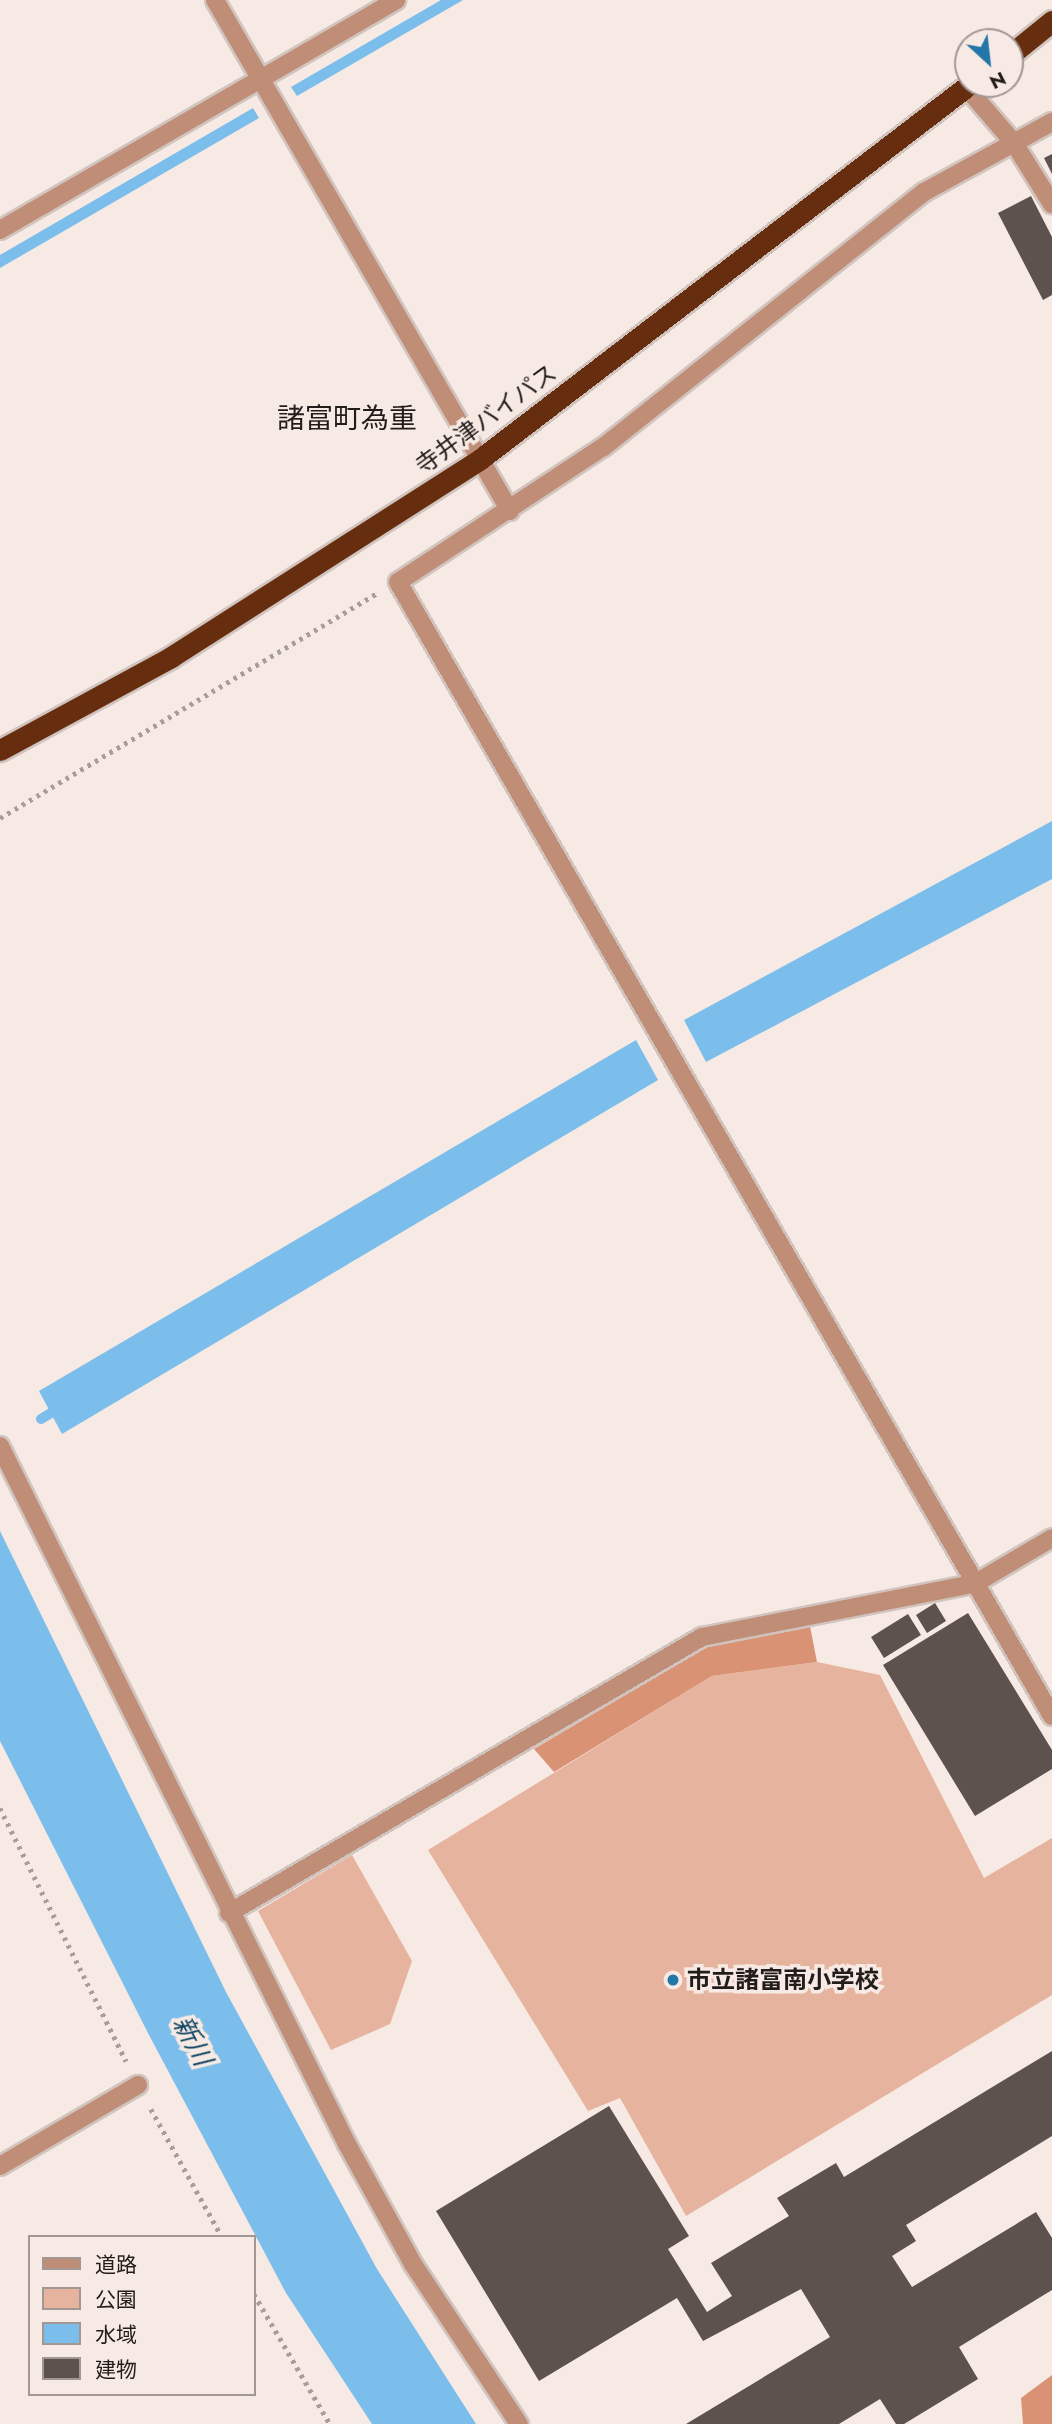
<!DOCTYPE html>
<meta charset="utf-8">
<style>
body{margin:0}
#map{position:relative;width:1052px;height:2424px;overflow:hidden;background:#f7e9e3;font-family:Jost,"Noto Sans JP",sans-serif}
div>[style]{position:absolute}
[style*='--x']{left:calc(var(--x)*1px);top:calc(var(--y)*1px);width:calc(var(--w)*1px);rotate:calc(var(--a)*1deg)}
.green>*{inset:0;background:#e6b49e}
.forest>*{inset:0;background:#d99374}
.water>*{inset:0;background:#7bbeec}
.stream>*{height:10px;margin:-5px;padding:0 5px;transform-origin:5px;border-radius:5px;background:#7bbeec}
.building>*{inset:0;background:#5d524d}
.path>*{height:4.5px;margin-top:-2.25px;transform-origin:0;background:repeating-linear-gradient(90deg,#a89d99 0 3.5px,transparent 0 8.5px)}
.roads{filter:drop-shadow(2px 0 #d1c4bf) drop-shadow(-2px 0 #d1c4bf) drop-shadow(0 2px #d1c4bf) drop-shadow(0 -2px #d1c4bf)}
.minor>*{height:18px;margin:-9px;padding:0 9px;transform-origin:9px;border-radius:9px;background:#c08d77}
.highway>*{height:21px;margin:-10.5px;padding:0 10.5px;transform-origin:10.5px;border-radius:10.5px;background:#672d0f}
.dots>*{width:19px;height:19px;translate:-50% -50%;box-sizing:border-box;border:4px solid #f7e9e3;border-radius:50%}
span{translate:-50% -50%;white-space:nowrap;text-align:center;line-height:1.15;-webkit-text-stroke:7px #f7e9e3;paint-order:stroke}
.street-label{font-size:24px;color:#221d1b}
.poi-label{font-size:24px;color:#221d1b;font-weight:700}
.left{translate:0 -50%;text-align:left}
.water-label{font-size:26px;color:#0e4462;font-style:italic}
.quarter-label{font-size:28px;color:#221d1b}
.legend{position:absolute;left:28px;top:2235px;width:228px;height:161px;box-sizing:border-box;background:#f7e9e3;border:2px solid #a29793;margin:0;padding:9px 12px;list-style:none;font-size:21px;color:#221d1b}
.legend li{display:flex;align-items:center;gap:14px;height:35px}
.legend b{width:35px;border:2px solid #a29793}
.north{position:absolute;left:954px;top:28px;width:70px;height:70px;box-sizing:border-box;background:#f7e9e3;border:2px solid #a29793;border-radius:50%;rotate:153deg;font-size:19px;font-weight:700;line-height:28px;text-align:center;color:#221d1b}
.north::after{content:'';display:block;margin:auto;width:24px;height:32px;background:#2376a7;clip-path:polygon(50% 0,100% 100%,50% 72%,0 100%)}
</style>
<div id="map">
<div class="green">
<i style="clip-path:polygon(817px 1662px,880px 1675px,984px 1878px,1052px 1838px,1052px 1995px,686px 2216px,620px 2098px,588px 2111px,428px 1850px,712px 1676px)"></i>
<i style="clip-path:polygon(352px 1855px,412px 1961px,390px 2024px,331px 2050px,258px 1911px)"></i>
</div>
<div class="forest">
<i style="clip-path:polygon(810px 1626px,817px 1662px,712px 1676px,554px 1772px,534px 1749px,708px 1646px)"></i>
<i style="clip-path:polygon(1052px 2375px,1052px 2424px,1023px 2424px,1021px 2398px)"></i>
</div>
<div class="water">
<i style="clip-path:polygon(441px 0,463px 0,297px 96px,291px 87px)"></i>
<i style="clip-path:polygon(253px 108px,259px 118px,0 268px,0 255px)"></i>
<i style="clip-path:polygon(1052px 821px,1052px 879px,706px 1062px,684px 1020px)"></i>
<i style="clip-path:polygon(636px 1040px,658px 1080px,62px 1434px,39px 1391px)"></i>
<i style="clip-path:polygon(0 1531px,226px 1992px,377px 2269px,476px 2424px,372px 2424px,286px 2293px,149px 2035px,0 1741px)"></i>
</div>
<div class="stream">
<i style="--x:41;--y:1419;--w:26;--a:-31"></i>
</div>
<div class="building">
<i style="clip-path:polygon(1052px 154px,1052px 174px,1044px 158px)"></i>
<i style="clip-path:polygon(1031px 196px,1052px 237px,1052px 295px,1043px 300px,998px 213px)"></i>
<i style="clip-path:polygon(935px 1603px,946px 1621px,927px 1633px,916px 1615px)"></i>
<i style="clip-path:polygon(968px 1613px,1052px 1750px,1052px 1769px,975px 1816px,883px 1665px)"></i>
<i style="clip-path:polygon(908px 1614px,921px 1635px,884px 1658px,871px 1637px)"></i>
<i style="clip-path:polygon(1052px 2051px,1052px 2136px,906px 2225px,916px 2241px,892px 2256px,912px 2287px,1036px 2212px,1052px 2238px,1052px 2290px,959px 2347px,978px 2379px,904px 2424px,896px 2424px,880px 2399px,839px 2424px,686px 2424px,830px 2337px,801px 2289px,703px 2341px,677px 2298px,539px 2381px,436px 2211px,609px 2106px,689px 2236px,668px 2249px,707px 2312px,732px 2296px,711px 2263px,789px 2216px,777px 2198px,836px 2163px,844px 2177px)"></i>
</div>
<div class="path">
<i style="--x:0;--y:818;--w:438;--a:-30.8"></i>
<i style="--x:0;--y:1808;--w:283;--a:63.5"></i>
<i style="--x:151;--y:2109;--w:146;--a:61"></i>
<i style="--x:254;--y:2294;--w:151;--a:59.7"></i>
</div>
<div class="roads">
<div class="minor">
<i style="--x:215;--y:0;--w:590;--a:60"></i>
<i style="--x:966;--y:87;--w:74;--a:49.4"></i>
<i style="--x:1014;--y:143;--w:72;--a:58.1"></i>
<i style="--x:1052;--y:122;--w:146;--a:151.3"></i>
<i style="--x:924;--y:192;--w:410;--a:141.5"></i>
<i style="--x:603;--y:447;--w:245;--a:146.6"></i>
<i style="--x:398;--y:582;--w:1309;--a:60.03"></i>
<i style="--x:0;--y:230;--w:458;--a:-30.1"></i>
<i style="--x:0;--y:1446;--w:779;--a:63.57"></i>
<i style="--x:347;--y:2144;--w:137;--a:61.2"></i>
<i style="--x:413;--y:2264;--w:192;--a:56.5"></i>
<i style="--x:229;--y:1913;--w:548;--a:-30.26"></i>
<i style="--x:702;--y:1637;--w:279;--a:-11.1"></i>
<i style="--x:976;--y:1583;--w:88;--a:-30.6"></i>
<i style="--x:0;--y:2166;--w:160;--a:-30.4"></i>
</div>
<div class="highway">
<i style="--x:1010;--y:55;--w:54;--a:-39"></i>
<i style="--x:0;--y:750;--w:195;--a:-28.5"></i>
<i style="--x:171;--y:657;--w:366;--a:-32.6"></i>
<i style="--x:479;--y:460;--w:618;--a:-37.44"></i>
</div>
</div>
<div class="dots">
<i style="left:673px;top:1980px;background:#2376a7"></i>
</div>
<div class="street-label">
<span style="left:486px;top:419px;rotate:-36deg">寺井津バイパス</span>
</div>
<div class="poi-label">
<span class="left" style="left:687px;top:1980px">市立諸富南小学校</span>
</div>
<div class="water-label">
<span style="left:192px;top:2041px;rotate:62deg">新川</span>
</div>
<div class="quarter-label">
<span style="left:347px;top:419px">諸富町為重</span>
</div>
<ul class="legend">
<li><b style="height:9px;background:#c08d77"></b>道路</li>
<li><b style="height:19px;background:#e6b49e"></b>公園</li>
<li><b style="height:19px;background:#7bbeec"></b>水域</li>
<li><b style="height:19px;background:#5d524d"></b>建物</li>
</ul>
<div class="north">N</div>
</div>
